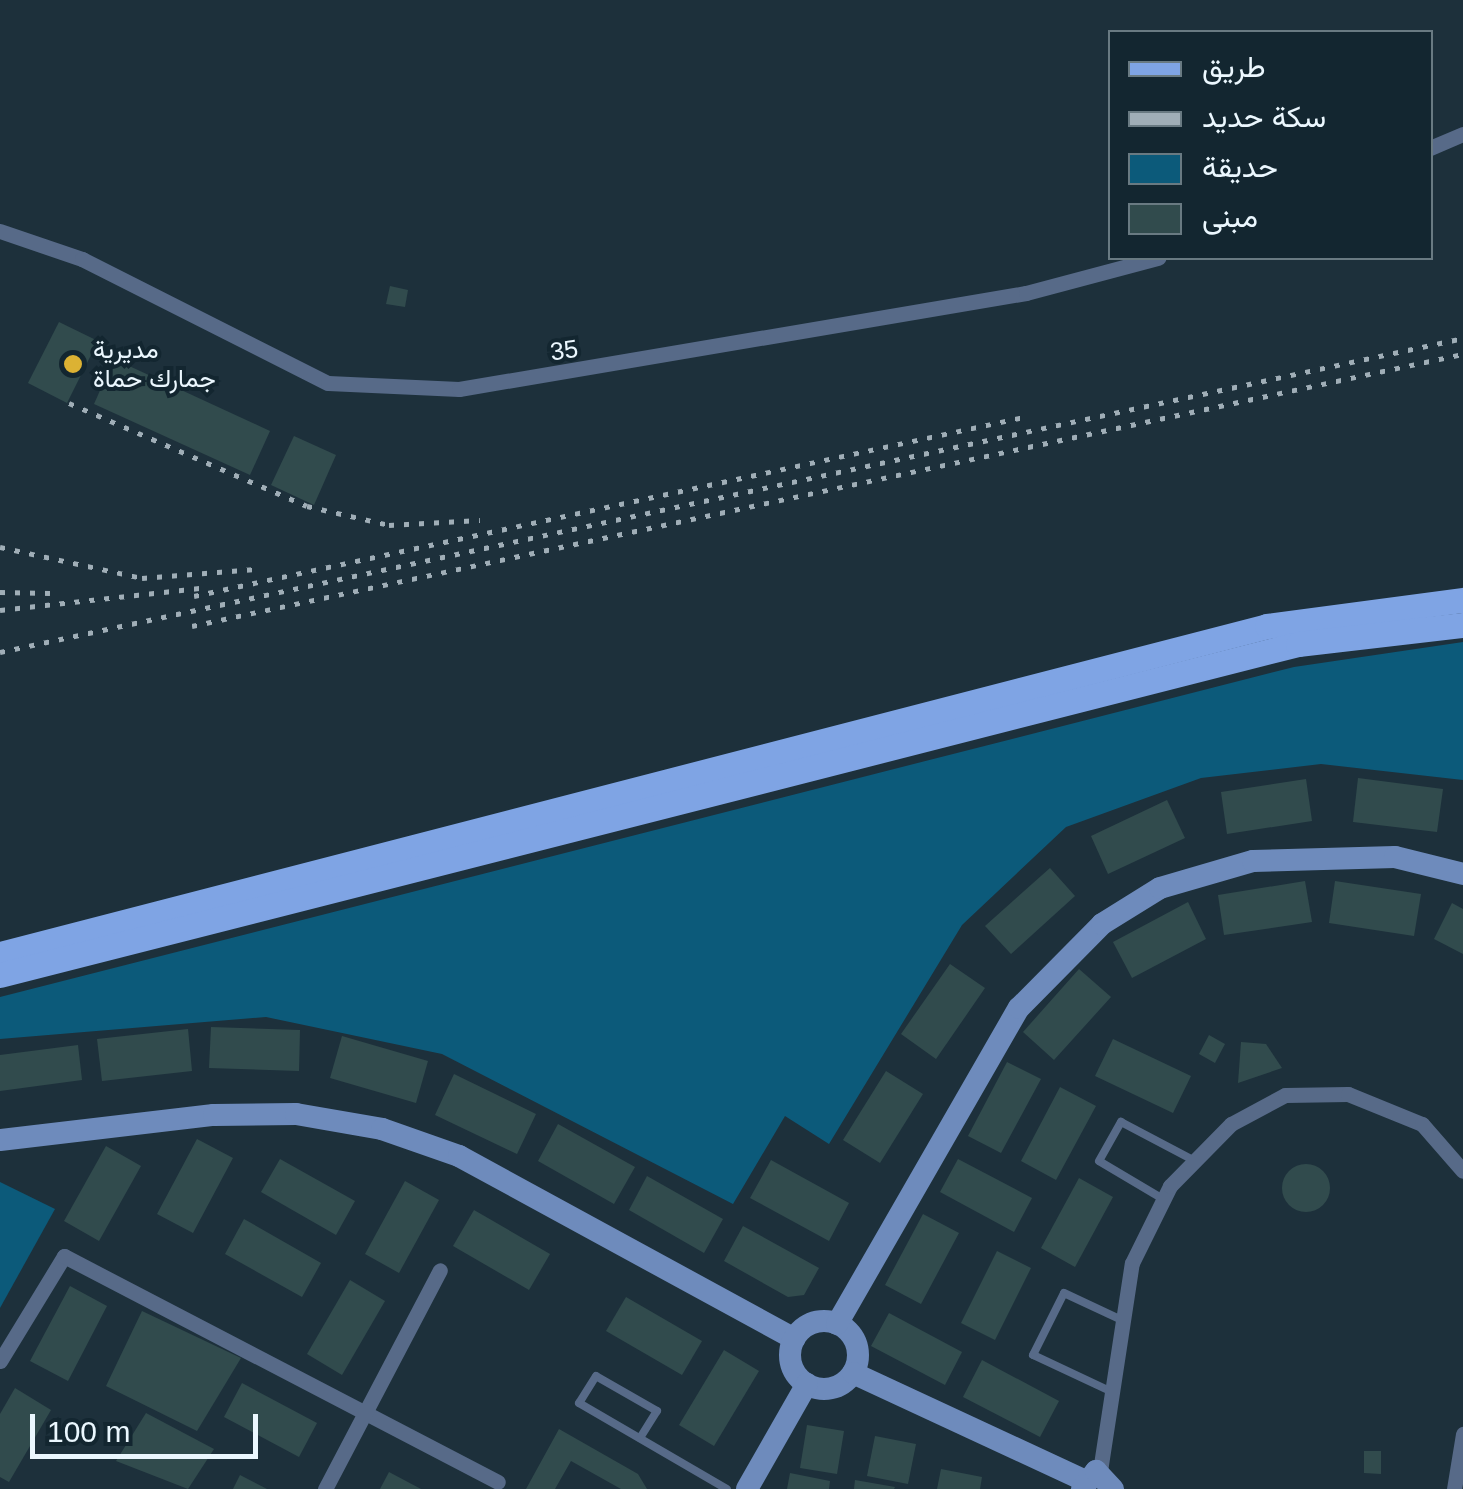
<!DOCTYPE html>
<meta charset="utf-8">
<style>
body{margin:0}
#map{position:relative;width:1463px;height:1489px;overflow:hidden;background:#1d303b;font-family:Helvetica,Vazirmatn,sans-serif}
div>[style]{position:absolute}
[style*='--x']{left:calc(var(--x)*1px);top:calc(var(--y)*1px);width:calc(var(--w)*1px);rotate:calc(var(--a)*1deg)}
.green>*{inset:0;background:#0c5a7a}
.building>*{inset:0;background:#314b4d}
.round{border-radius:50%}
.lane>*{height:8px;margin:-4px;padding:0 4px;transform-origin:4px;border-radius:4px;background:#576a88}
.street>*{height:15px;margin:-7.5px;padding:0 7.5px;transform-origin:7.5px;border-radius:7.5px;background:#576a88}
.secondary>*{height:22px;margin:-11px;padding:0 11px;transform-origin:11px;border-radius:11px;background:#6e8bbc}
.secondary>.ring{margin:-11px;padding:0;box-sizing:content-box;background:none;border:22px solid #6e8bbc;border-radius:50%}
.primary>*{height:25px;margin:-12.5px;padding:0 12.5px;transform-origin:12.5px;border-radius:12.5px;background:#7fa4e4}
.rail>*{height:5px;margin-top:-2.5px;transform-origin:0;background:repeating-linear-gradient(90deg,#a0aeb7 0 5px,transparent 0 15px)}
.dots>*{width:28px;height:28px;translate:-50% -50%;box-sizing:border-box;border:5px solid #132630;border-radius:50%}
span{translate:-50% -50%;white-space:nowrap;text-align:center;line-height:1.15;-webkit-text-stroke:8px #132630;paint-order:stroke}
.poi-label{font-size:25px;color:#ebf7fe}
.left{translate:0 -50%;text-align:left}
.street-label{font-size:25px;color:#ebf7fe}
.legend{position:absolute;left:1108px;top:30px;width:325px;height:230px;box-sizing:border-box;background:#132630;border:2px solid #697a82;margin:0;padding:12px 18px;list-style:none;font-size:30px;color:#ebf7fe}
.legend li{display:flex;align-items:center;gap:20px;height:50px}
.legend b{width:50px;border:2px solid #697a82}
.scale{position:absolute;left:30px;top:1414px;width:228px;height:45px;box-sizing:border-box;border:5px solid #ebf7fe;border-top:0;padding-left:12px;font-size:30px;line-height:35px;white-space:nowrap;color:#ebf7fe;-webkit-text-stroke:8px #132630;paint-order:stroke}
</style>
<div id="map">
<div class="green">
<i style="clip-path:polygon(1463px 642px,1463px 780px,1321px 764px,1201px 778px,1066px 827px,962px 925px,829px 1144px,785px 1116px,733px 1204px,442px 1054px,266px 1017px,0 1039px,0 997px,1294px 667px)"></i>
<i style="clip-path:polygon(0 1182px,55px 1209px,0 1308px)"></i>
</div>
<div class="building">
<i style="clip-path:polygon(390px 286px,408px 290px,405px 307px,386px 304px)"></i>
<i style="clip-path:polygon(59px 322px,98px 341px,67px 403px,28px 383px)"></i>
<i style="clip-path:polygon(114px 359px,270px 431px,250px 475px,94px 404px)"></i>
<i style="clip-path:polygon(294px 436px,336px 455px,314px 505px,271px 485px)"></i>
<i style="clip-path:polygon(1358px 778px,1443px 789px,1437px 832px,1353px 822px)"></i>
<i style="clip-path:polygon(1306px 779px,1312px 821px,1227px 834px,1221px 792px)"></i>
<i style="clip-path:polygon(1167px 800px,1185px 838px,1108px 874px,1091px 836px)"></i>
<i style="clip-path:polygon(1050px 868px,1075px 896px,1011px 954px,985px 926px)"></i>
<i style="clip-path:polygon(1305px 881px,1312px 922px,1224px 935px,1218px 895px)"></i>
<i style="clip-path:polygon(1335px 881px,1421px 894px,1414px 936px,1329px 923px)"></i>
<i style="clip-path:polygon(1188px 902px,1206px 939px,1132px 978px,1113px 942px)"></i>
<i style="clip-path:polygon(1452px 903px,1463px 909px,1463px 954px,1434px 939px)"></i>
<i style="clip-path:polygon(950px 964px,985px 988px,936px 1059px,901px 1034px)"></i>
<i style="clip-path:polygon(1079px 969px,1111px 997px,1054px 1060px,1023px 1032px)"></i>
<i style="clip-path:polygon(211px 1027px,300px 1030px,299px 1071px,209px 1068px)"></i>
<i style="clip-path:polygon(188px 1029px,192px 1071px,102px 1081px,97px 1039px)"></i>
<i style="clip-path:polygon(1209px 1035px,1225px 1044px,1215px 1063px,1199px 1054px)"></i>
<i style="clip-path:polygon(342px 1036px,428px 1061px,416px 1103px,330px 1078px)"></i>
<i style="clip-path:polygon(1113px 1039px,1191px 1076px,1173px 1113px,1095px 1076px)"></i>
<i style="clip-path:polygon(1241px 1042px,1266px 1044px,1282px 1068px,1238px 1083px)"></i>
<i style="clip-path:polygon(78px 1045px,82px 1080px,0 1091px,0 1055px)"></i>
<i style="clip-path:polygon(1007px 1062px,1041px 1079px,1001px 1153px,968px 1136px)"></i>
<i style="clip-path:polygon(886px 1071px,923px 1094px,880px 1163px,843px 1140px)"></i>
<i style="clip-path:polygon(454px 1074px,536px 1114px,517px 1154px,435px 1115px)"></i>
<i style="clip-path:polygon(1060px 1087px,1096px 1106px,1056px 1180px,1021px 1161px)"></i>
<i style="clip-path:polygon(558px 1124px,635px 1167px,614px 1204px,538px 1161px)"></i>
<i style="clip-path:polygon(197px 1139px,233px 1158px,193px 1233px,157px 1214px)"></i>
<i style="clip-path:polygon(106px 1146px,141px 1166px,99px 1241px,64px 1221px)"></i>
<i style="clip-path:polygon(280px 1159px,355px 1201px,336px 1235px,261px 1192px)"></i>
<i style="clip-path:polygon(958px 1159px,1032px 1198px,1014px 1232px,940px 1192px)"></i>
<i style="clip-path:polygon(771px 1160px,849px 1203px,829px 1241px,750px 1198px)"></i>
<i class="round" style="left:1282px;top:1164px;width:48px;height:48px"></i>
<i style="clip-path:polygon(647px 1176px,723px 1219px,704px 1253px,629px 1210px)"></i>
<i style="clip-path:polygon(1079px 1178px,1113px 1197px,1075px 1267px,1041px 1248px)"></i>
<i style="clip-path:polygon(405px 1181px,439px 1200px,399px 1273px,365px 1254px)"></i>
<i style="clip-path:polygon(474px 1210px,550px 1254px,529px 1290px,453px 1246px)"></i>
<i style="clip-path:polygon(923px 1214px,959px 1233px,921px 1304px,885px 1285px)"></i>
<i style="clip-path:polygon(244px 1219px,321px 1263px,302px 1297px,225px 1254px)"></i>
<i style="clip-path:polygon(743px 1226px,819px 1268px,804px 1295px,788px 1297px,724px 1261px)"></i>
<i style="clip-path:polygon(997px 1251px,1031px 1268px,995px 1340px,961px 1323px)"></i>
<i style="clip-path:polygon(350px 1280px,385px 1301px,342px 1375px,307px 1354px)"></i>
<i style="clip-path:polygon(70px 1286px,107px 1306px,68px 1381px,30px 1361px)"></i>
<i style="clip-path:polygon(626px 1297px,702px 1341px,682px 1375px,606px 1331px)"></i>
<i style="clip-path:polygon(142px 1311px,241px 1358px,197px 1431px,106px 1386px)"></i>
<i style="clip-path:polygon(889px 1313px,962px 1352px,945px 1385px,871px 1346px)"></i>
<i style="clip-path:polygon(724px 1350px,759px 1371px,714px 1446px,679px 1425px)"></i>
<i style="clip-path:polygon(982px 1360px,1059px 1401px,1040px 1437px,963px 1397px)"></i>
<i style="clip-path:polygon(242px 1383px,317px 1423px,299px 1457px,224px 1417px)"></i>
<i style="clip-path:polygon(15px 1388px,51px 1410px,9px 1482px,0 1477px,0 1414px)"></i>
<i style="clip-path:polygon(146px 1413px,214px 1449px,188px 1489px,116px 1461px)"></i>
<i style="clip-path:polygon(807px 1425px,844px 1431px,837px 1474px,800px 1468px)"></i>
<i style="clip-path:polygon(559px 1429px,638px 1474px,647px 1489px,621px 1489px,571px 1461px,555px 1489px,526px 1489px)"></i>
<i style="clip-path:polygon(875px 1436px,916px 1444px,908px 1484px,867px 1476px)"></i>
<i style="clip-path:polygon(1364px 1451px,1381px 1451px,1381px 1474px,1364px 1473px)"></i>
<i style="clip-path:polygon(941px 1469px,982px 1477px,980px 1489px,937px 1489px)"></i>
<i style="clip-path:polygon(389px 1472px,421px 1489px,380px 1489px)"></i>
<i style="clip-path:polygon(790px 1473px,830px 1481px,829px 1489px,787px 1489px)"></i>
<i style="clip-path:polygon(240px 1475px,267px 1489px,233px 1489px)"></i>
<i style="clip-path:polygon(855px 1480px,895px 1487px,894px 1489px,854px 1489px)"></i>
</div>
<div class="lane">
<i style="--x:1163;--y:1199;--w:74;--a:-149.3"></i>
<i style="--x:1099;--y:1161;--w:45;--a:-60.6"></i>
<i style="--x:1121;--y:1122;--w:81;--a:27.8"></i>
<i style="--x:1110;--y:1391;--w:85;--a:-154.9"></i>
<i style="--x:1033;--y:1355;--w:69;--a:-63.4"></i>
<i style="--x:1064;--y:1293;--w:64;--a:25"></i>
<i style="--x:640;--y:1438;--w:32;--a:-58"></i>
<i style="--x:657;--y:1411;--w:70;--a:-150.2"></i>
<i style="--x:596;--y:1376;--w:32;--a:122"></i>
<i style="--x:579;--y:1403;--w:171;--a:30.2"></i>
</div>
<div class="street">
<i style="--x:1430;--y:148;--w:36;--a:-23"></i>
<i style="--x:0;--y:231;--w:87;--a:18.9"></i>
<i style="--x:82;--y:259;--w:275;--a:26.8"></i>
<i style="--x:328;--y:383;--w:131;--a:2.6"></i>
<i style="--x:459;--y:389;--w:575;--a:-9.61"></i>
<i style="--x:1026;--y:293;--w:137;--a:-14.9"></i>
<i style="--x:0;--y:1361;--w:123;--a:-58.6"></i>
<i style="--x:64;--y:1256;--w:489;--a:27.5"></i>
<i style="--x:1100;--y:1471;--w:210;--a:-81.3"></i>
<i style="--x:1132;--y:1263;--w:86;--a:-63.7"></i>
<i style="--x:1170;--y:1186;--w:87;--a:-45.5"></i>
<i style="--x:1231;--y:1124;--w:61;--a:-28.2"></i>
<i style="--x:1285;--y:1095;--w:63;--a:-0.9"></i>
<i style="--x:1348;--y:1094;--w:80;--a:22.1"></i>
<i style="--x:1422;--y:1124;--w:62;--a:48.9"></i>
<i style="--x:325;--y:1489;--w:247;--a:-62.3"></i>
<i style="--x:1454;--y:1489;--w:56;--a:-80.7"></i>
</div>
<div class="secondary">
<i style="--x:0;--y:1140;--w:215;--a:-6.7"></i>
<i style="--x:214;--y:1115;--w:82;--a:-0.7"></i>
<i style="--x:296;--y:1114;--w:87;--a:9.9"></i>
<i style="--x:382;--y:1129;--w:82;--a:19.3"></i>
<i style="--x:459;--y:1156;--w:382;--a:28.6"></i>
<i class="ring" style="left:790px;top:1321px;width:46px;height:46px"></i>
<i style="--x:837;--y:1324;--w:365;--a:-60.1"></i>
<i style="--x:1019;--y:1008;--w:118;--a:-45.3"></i>
<i style="--x:1102;--y:924;--w:68;--a:-31.8"></i>
<i style="--x:1160;--y:888;--w:97;--a:-16.2"></i>
<i style="--x:1253;--y:861;--w:142;--a:-1.6"></i>
<i style="--x:1395;--y:857;--w:70;--a:14"></i>
<i style="--x:853;--y:1373;--w:254;--a:24.9"></i>
<i style="--x:747;--y:1489;--w:121;--a:-60.3"></i>
<i style="--x:1082;--y:1489;--w:23;--a:-52"></i>
<i style="--x:1096;--y:1471;--w:25;--a:47"></i>
</div>
<div class="primary">
<i style="--x:0;--y:954;--w:1309;--a:-14.51"></i>
<i style="--x:1267;--y:626;--w:198;--a:-7.6"></i>
<i style="--x:0;--y:975;--w:1340;--a:-14.31"></i>
<i style="--x:1298;--y:644;--w:166;--a:-6.6"></i>
</div>
<div class="rail">
<i style="--x:69;--y:403;--w:259;--a:23.4"></i>
<i style="--x:307;--y:506;--w:84;--a:13"></i>
<i style="--x:389;--y:525;--w:91;--a:-3.1"></i>
<i style="--x:0;--y:547;--w:145;--a:12.3"></i>
<i style="--x:142;--y:578;--w:114;--a:-4.5"></i>
<i style="--x:0;--y:592;--w:50;--a:1.1"></i>
<i style="--x:194;--y:596;--w:849;--a:-12.17"></i>
<i style="--x:0;--y:610;--w:210;--a:-6.3"></i>
<i style="--x:192;--y:626;--w:1300;--a:-12.08"></i>
<i style="--x:0;--y:652;--w:1496;--a:-12.11"></i>
</div>
<div class="dots">
<i style="left:73px;top:364px;background:#dcb233"></i>
</div>
<div class="poi-label">
<span class="left" style="left:93px;top:364px">مديرية<br>جمارك حماة</span>
</div>
<div class="street-label">
<span style="left:564px;top:350px;rotate:-8deg">35</span>
</div>
<ul class="legend">
<li><b style="height:12px;background:#7fa4e4"></b>طريق</li>
<li><b style="height:12px;background:#a0aeb7"></b>سكة حديد</li>
<li><b style="height:28px;background:#0c5a7a"></b>حديقة</li>
<li><b style="height:28px;background:#314b4d"></b>مبنى</li>
</ul>
<div class="scale">100 m</div>
</div>
